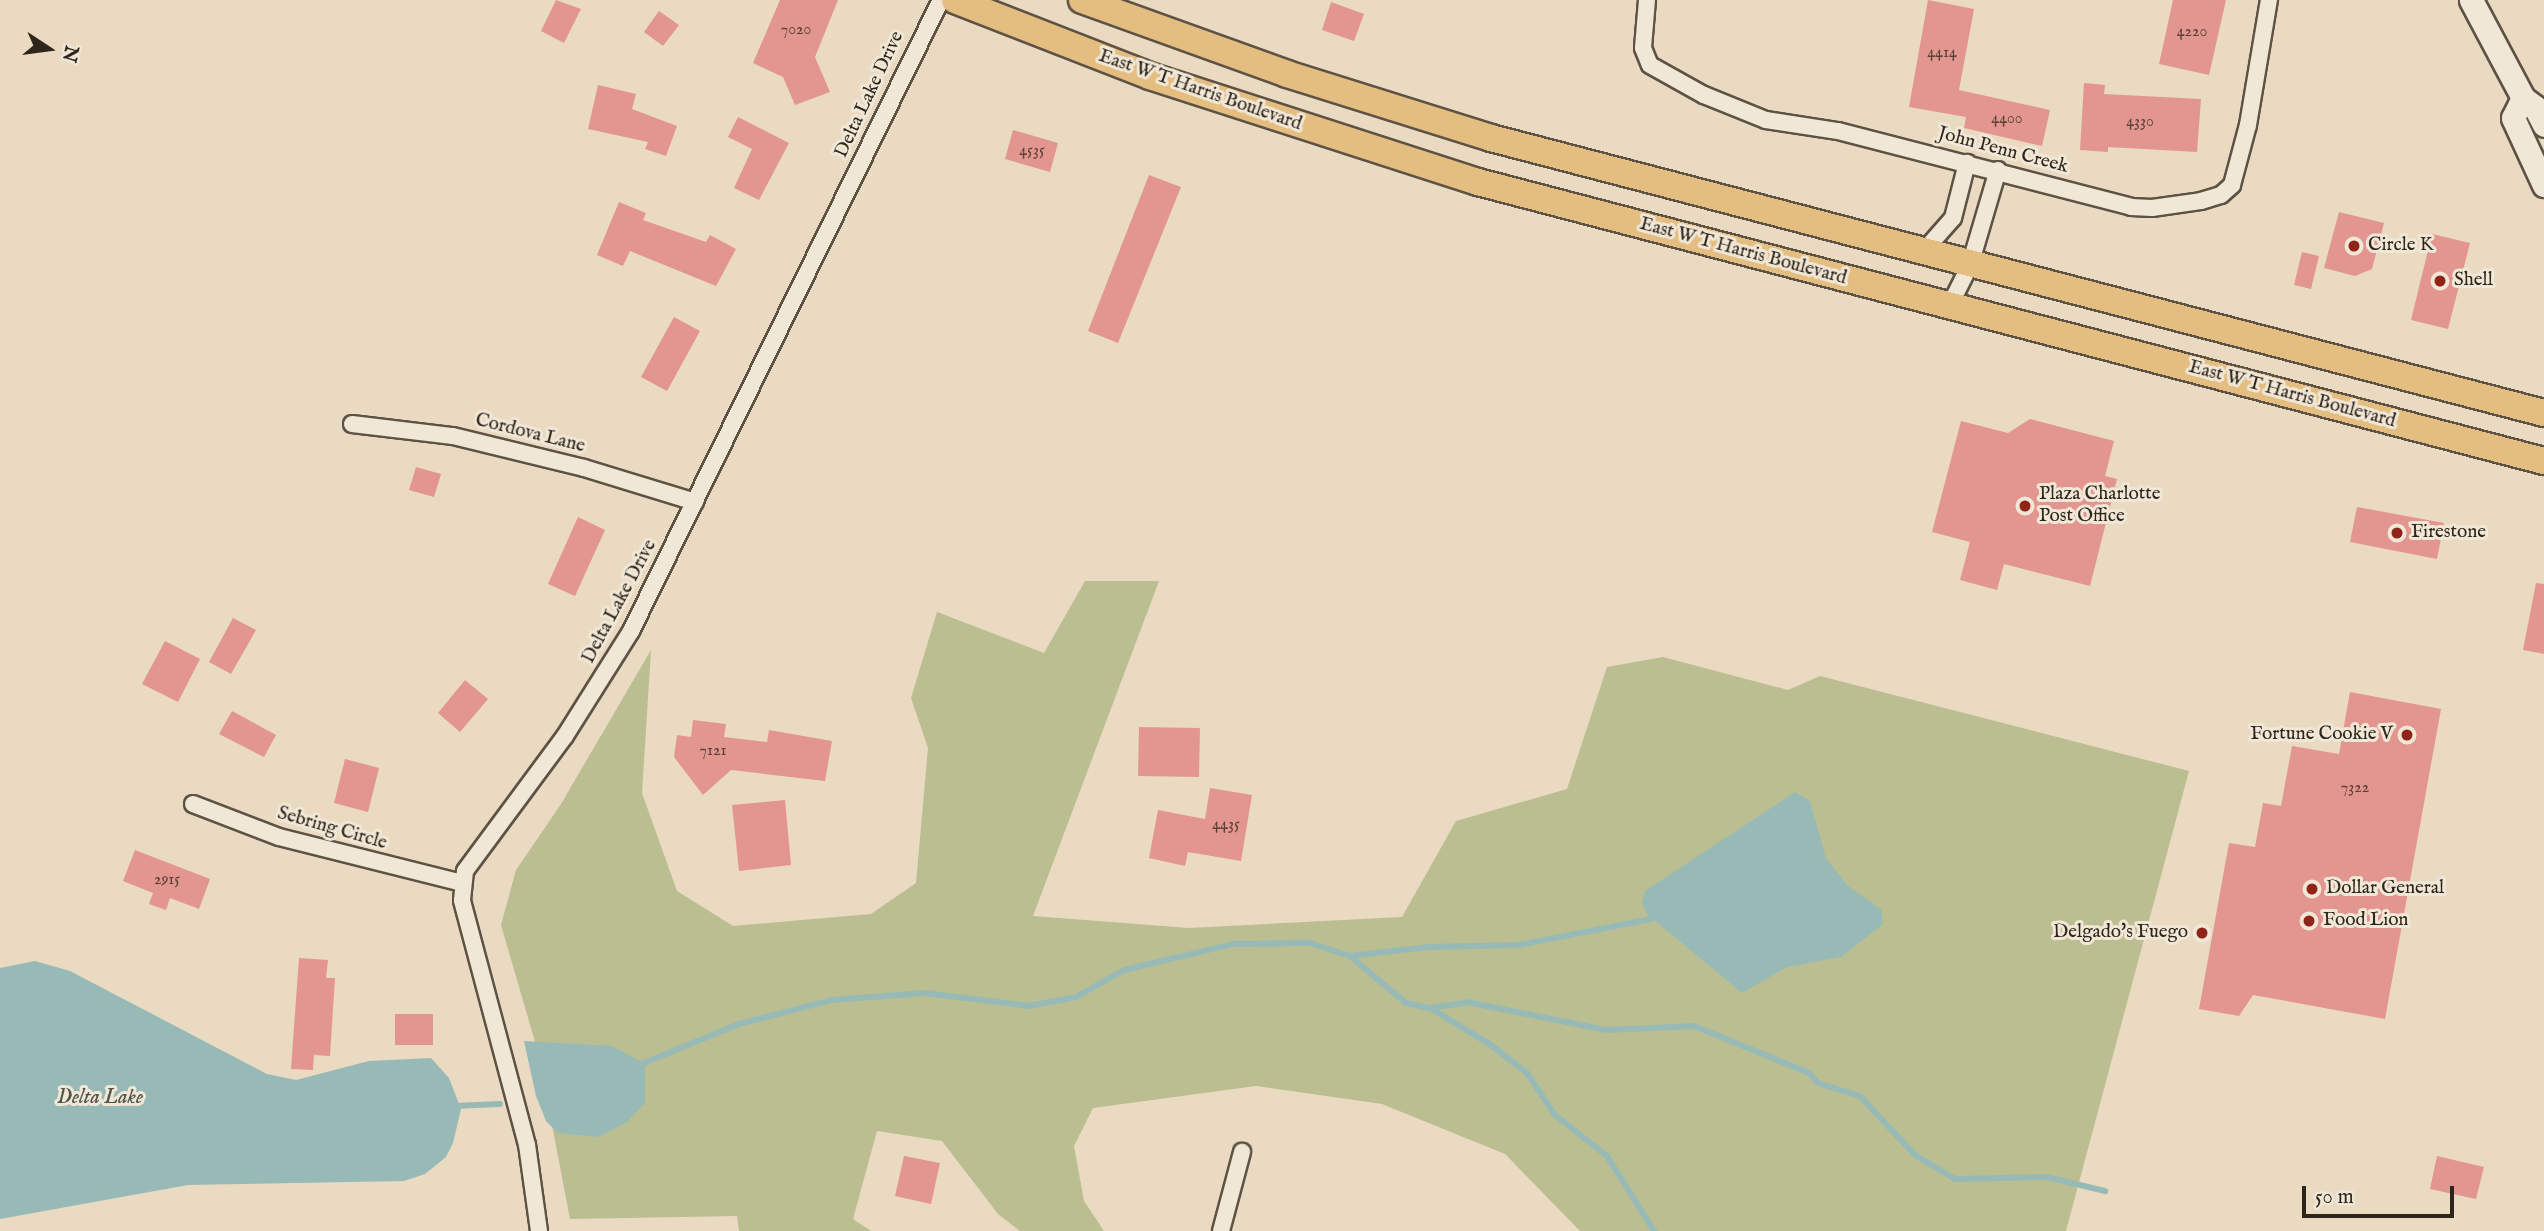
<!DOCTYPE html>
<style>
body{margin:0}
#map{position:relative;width:2544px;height:1231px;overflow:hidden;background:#e9dac1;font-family:"IM FELL English",serif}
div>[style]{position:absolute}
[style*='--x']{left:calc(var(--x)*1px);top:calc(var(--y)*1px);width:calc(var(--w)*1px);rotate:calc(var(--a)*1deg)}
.green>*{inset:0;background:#bbbe90}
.water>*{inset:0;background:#98bab7}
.stream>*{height:6px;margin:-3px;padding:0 3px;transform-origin:3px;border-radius:3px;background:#98bab7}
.building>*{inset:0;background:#e2968f}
.roads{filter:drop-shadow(2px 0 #5d5244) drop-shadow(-2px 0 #5d5244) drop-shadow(0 2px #5d5244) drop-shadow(0 -2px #5d5244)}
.street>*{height:16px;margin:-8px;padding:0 8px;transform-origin:8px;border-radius:8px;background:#f1e7d7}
.secondary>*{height:23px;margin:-11.5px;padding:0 11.5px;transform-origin:11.5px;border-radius:11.5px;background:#f1e7d7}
.primary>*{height:26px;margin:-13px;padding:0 13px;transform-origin:13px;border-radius:13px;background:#e4bd80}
.dots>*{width:19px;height:19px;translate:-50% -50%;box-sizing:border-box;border:4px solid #f1e7d7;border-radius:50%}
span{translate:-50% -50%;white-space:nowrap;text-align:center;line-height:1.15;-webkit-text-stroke:6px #f1e7d7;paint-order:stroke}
.number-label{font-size:16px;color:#5b4138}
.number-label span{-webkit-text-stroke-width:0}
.street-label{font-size:19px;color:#2e251b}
.poi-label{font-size:19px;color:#2e251b}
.left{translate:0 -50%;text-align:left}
.right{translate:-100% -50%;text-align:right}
.water-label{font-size:21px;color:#4e524a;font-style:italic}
.north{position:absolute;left:14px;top:14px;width:70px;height:70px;-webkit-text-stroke:5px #f1e7d7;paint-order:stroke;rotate:103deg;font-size:19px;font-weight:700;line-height:28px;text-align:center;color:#2e251b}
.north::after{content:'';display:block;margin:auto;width:24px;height:32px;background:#2e251b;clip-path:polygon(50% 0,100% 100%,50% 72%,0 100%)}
.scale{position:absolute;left:2302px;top:1186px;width:152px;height:32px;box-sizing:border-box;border:4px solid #2e251b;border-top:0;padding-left:9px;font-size:21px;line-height:24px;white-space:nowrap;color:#2e251b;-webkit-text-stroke:5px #f1e7d7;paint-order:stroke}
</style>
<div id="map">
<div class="green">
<i style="clip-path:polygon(1085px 581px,1159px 581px,1033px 916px,1189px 928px,1402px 917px,1456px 821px,1567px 789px,1607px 667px,1663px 657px,1788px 690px,1820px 676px,2189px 771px,2066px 1231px,1580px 1231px,1505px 1154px,1382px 1104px,1256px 1086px,1093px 1108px,1074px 1146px,1084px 1201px,1104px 1231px,1020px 1231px,998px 1214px,942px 1141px,877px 1131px,853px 1219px,871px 1231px,739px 1231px,737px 1216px,570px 1219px,538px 1052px,501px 925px,516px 870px,561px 804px,651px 650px,642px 793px,677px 891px,733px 926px,871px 914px,916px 883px,928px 748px,911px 698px,937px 612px,1044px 653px)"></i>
</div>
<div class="water">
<i style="clip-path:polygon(1795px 792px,1810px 801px,1826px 858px,1848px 886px,1881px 909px,1883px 924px,1841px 957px,1787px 967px,1742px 993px,1647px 914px,1642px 903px,1645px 891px)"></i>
<i style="clip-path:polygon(35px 961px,70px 971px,267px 1074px,296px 1080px,369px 1061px,431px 1058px,449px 1078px,461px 1109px,453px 1143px,446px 1157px,425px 1174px,404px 1181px,188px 1185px,0 1219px,0 968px)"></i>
<i style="clip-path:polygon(524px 1041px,612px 1046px,645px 1064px,645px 1103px,627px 1122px,599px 1137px,558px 1133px,546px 1121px,536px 1096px)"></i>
</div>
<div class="stream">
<i style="--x:1350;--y:956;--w:78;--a:-6.7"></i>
<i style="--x:1427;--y:947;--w:92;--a:-1.2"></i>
<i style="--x:1519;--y:945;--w:136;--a:-11.1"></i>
<i style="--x:1431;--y:1008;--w:36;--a:-9"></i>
<i style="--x:1467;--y:1002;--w:142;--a:11.4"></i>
<i style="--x:1606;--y:1030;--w:88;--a:-2.6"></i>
<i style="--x:1694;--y:1026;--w:124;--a:22.2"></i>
<i style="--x:1809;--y:1073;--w:13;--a:48"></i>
<i style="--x:1818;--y:1083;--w:44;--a:17.2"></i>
<i style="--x:1860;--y:1096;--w:81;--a:47"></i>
<i style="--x:1915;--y:1155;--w:47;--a:31"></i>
<i style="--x:1955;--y:1179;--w:92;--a:-1.2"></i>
<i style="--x:2047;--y:1177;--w:60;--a:13.6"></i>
<i style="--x:639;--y:1065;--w:108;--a:-22.3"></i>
<i style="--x:739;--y:1024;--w:96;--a:-14.5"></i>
<i style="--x:832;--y:1000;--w:93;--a:-4.3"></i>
<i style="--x:925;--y:993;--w:105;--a:7.1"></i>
<i style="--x:1029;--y:1006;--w:48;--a:-10.8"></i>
<i style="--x:1076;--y:997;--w:55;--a:-29.4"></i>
<i style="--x:1124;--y:970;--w:112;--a:-13.4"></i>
<i style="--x:1233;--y:944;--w:77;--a:-0.7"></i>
<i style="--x:1310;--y:943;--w:42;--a:18"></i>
<i style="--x:1350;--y:956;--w:73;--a:40"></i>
<i style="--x:1406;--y:1003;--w:25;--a:12"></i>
<i style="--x:1430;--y:1008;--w:68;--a:31.1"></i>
<i style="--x:1488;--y:1043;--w:49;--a:37.6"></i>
<i style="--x:1527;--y:1073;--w:50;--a:56.3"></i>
<i style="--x:1555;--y:1115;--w:66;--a:38.3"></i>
<i style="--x:1607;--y:1156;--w:89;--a:57.9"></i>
<i style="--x:454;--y:1106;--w:46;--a:-2.5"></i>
</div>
<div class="building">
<i style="clip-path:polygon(556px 0,581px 9px,564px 43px,541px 31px)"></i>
<i style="clip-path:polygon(780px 0,838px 0,815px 57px,830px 92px,795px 105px,783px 77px,753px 63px)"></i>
<i style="clip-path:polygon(1928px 0,1974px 9px,1959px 90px,2050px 110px,2042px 146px,1964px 128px,1966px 117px,1909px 107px)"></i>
<i style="clip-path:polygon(2173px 0,2226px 0,2209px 75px,2159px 64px)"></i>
<i style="clip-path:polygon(1331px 2px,1364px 14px,1354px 41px,1322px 30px)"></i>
<i style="clip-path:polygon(659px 11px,679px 25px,663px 46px,644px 32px)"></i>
<i style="clip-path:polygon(2084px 83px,2105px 85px,2104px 94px,2201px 99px,2197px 152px,2108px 147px,2108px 152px,2080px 150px)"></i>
<i style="clip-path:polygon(598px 85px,636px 94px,632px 109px,677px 126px,666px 156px,645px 149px,648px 142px,588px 129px)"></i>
<i style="clip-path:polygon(738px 117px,789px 143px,759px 200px,734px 188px,752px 149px,728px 137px)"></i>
<i style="clip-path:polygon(1013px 130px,1058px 143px,1050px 172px,1005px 159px)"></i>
<i style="clip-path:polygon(1149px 175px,1181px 187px,1118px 343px,1088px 331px)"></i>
<i style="clip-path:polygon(619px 202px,646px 213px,643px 220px,706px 242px,710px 235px,736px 249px,716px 286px,630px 251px,623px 266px,597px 255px)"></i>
<i style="clip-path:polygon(2339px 212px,2384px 223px,2372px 269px,2355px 276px,2324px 268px)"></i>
<i style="clip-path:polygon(2432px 234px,2470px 243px,2448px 329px,2411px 320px)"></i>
<i style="clip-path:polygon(2302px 252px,2319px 256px,2311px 289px,2294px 285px)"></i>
<i style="clip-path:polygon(674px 317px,700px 331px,667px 391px,641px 377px)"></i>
<i style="clip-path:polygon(2030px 419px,2114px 441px,2105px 476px,2117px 479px,2090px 586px,2004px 564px,1997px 590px,1960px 580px,1970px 542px,1932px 532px,1961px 421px,2008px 433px)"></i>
<i style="clip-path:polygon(416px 467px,441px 474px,434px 497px,409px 490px)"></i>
<i style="clip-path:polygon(2357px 507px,2444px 523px,2437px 559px,2350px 542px)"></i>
<i style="clip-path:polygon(578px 517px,605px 530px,575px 596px,548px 584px)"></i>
<i style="clip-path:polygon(2536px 583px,2544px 584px,2544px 654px,2523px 650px)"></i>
<i style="clip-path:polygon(233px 618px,256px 630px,231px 674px,209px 662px)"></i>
<i style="clip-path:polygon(165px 641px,200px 659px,178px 702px,142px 684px)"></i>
<i style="clip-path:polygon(465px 680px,488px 699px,460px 732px,438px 713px)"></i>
<i style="clip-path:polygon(2350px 692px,2441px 709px,2385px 1019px,2253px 995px,2239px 1016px,2199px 1009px,2229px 843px,2255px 847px,2263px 803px,2281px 806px,2292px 746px,2339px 754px)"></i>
<i style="clip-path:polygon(232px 711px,276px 735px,264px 757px,219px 734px)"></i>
<i style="clip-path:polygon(693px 720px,726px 724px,724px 737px,767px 742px,769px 730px,832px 741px,825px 781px,731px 770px,703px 795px,674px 757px,677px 735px,691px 737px)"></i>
<i style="clip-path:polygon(1139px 727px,1200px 728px,1199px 777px,1138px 776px)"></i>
<i style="clip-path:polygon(345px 759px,379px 768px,368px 812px,334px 803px)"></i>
<i style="clip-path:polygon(1210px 788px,1252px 795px,1241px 861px,1188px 852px,1185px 866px,1149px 858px,1158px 810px,1205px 819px)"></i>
<i style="clip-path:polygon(785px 800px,791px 865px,739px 871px,732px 805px)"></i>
<i style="clip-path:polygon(135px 850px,210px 879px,199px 909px,170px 898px,166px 910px,149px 904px,153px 893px,123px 881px)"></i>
<i style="clip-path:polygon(299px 958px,328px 960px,326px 978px,335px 978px,330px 1056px,314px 1055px,313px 1070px,291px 1069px)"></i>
<i style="clip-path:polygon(395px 1014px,433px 1014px,433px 1045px,395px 1045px)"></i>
<i style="clip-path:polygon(904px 1156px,940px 1163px,931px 1204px,895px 1196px)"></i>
<i style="clip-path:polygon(2437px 1156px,2484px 1167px,2476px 1199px,2430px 1189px)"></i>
</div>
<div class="roads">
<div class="street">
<i style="--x:1647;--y:0;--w:48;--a:94.8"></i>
<i style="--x:1643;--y:48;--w:18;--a:68"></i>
<i style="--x:1650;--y:65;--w:62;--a:29.1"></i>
<i style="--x:1704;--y:95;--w:67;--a:22"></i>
<i style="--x:1766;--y:120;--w:73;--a:8.7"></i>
<i style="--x:1838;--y:131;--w:303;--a:14.5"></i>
<i style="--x:2131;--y:207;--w:21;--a:3"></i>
<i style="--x:2152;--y:208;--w:49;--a:-8.1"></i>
<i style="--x:2201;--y:201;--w:21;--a:-17"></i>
<i style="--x:2221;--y:195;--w:15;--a:-42"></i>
<i style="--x:2232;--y:185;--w:62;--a:-75.1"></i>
<i style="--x:2248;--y:125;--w:127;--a:-80.5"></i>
<i style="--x:1923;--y:252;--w:45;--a:-48.6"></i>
<i style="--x:1953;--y:218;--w:57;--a:-75.7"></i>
<i style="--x:1950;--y:305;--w:45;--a:-63.4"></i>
<i style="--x:1970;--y:265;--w:99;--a:-73.6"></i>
<i style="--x:352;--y:424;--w:102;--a:6.8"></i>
<i style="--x:453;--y:436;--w:135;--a:13.7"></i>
<i style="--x:584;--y:468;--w:116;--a:17"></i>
<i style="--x:193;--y:804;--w:92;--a:21"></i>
<i style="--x:279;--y:837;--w:189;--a:14.1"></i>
<i style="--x:539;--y:1231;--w:87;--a:-97.9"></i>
<i style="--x:527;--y:1145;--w:253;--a:-104.9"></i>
<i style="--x:462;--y:900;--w:29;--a:-84"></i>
<i style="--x:465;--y:871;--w:168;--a:-53.5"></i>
<i style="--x:565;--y:736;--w:124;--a:-57.8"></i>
<i style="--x:631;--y:631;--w:703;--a:-63.84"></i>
<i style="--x:1221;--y:1231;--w:82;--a:-75.1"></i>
</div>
<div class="secondary">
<i style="--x:2471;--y:0;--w:111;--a:62"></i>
<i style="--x:2523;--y:98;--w:15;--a:37"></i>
<i style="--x:2535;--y:107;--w:20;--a:63"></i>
<i style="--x:2523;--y:98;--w:22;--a:117"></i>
<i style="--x:2513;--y:118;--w:74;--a:65.2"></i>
</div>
<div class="primary">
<i style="--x:955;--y:0;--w:209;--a:21.3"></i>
<i style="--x:1150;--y:76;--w:345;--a:17.9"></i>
<i style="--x:1478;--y:182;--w:1102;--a:14.67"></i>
<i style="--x:1082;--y:0;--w:218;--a:19.8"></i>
<i style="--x:1287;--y:74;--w:214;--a:17.4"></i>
<i style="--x:1491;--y:138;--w:1088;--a:14.64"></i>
</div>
</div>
<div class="dots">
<i style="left:2354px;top:246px;background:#8f2418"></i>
<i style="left:2440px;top:281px;background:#8f2418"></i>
<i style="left:2025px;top:506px;background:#8f2418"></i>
<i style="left:2397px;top:533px;background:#8f2418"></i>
<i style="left:2407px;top:735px;background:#8f2418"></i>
<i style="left:2312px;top:889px;background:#8f2418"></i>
<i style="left:2309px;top:921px;background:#8f2418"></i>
<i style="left:2202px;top:933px;background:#8f2418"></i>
</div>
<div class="number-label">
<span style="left:796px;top:30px">7020</span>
<span style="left:2192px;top:32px">4220</span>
<span style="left:1942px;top:53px">4414</span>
<span style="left:2007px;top:119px">4400</span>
<span style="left:2140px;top:122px">4330</span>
<span style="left:1032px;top:151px">4535</span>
<span style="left:713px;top:751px">7121</span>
<span style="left:2355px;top:788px">7322</span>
<span style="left:1226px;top:825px">4435</span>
<span style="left:167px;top:880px">2915</span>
</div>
<div class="street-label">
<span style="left:1200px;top:91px;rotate:19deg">East W T Harris Boulevard</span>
<span style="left:870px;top:95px;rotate:-65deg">Delta Lake Drive</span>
<span style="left:2003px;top:151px;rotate:15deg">John Penn Creek</span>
<span style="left:1743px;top:252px;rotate:15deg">East W T Harris Boulevard</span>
<span style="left:2292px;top:395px;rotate:15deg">East W T Harris Boulevard</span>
<span style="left:530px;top:434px;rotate:14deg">Cordova Lane</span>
<span style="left:620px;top:602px;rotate:-62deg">Delta Lake Drive</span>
<span style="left:332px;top:829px;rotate:16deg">Sebring Circle</span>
</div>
<div class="poi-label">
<span class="left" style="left:2368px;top:246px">Circle K</span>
<span class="left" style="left:2454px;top:281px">Shell</span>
<span class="left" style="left:2039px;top:506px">Plaza Charlotte<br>Post Office</span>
<span class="left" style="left:2411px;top:533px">Firestone</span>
<span class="right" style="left:2393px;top:735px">Fortune Cookie V</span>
<span class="left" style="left:2326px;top:889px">Dollar General</span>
<span class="left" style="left:2323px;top:921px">Food Lion</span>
<span class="right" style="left:2188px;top:933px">Delgado's Fuego</span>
</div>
<div class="water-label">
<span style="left:100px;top:1098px">Delta Lake</span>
</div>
<div class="north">N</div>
<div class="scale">50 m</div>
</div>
